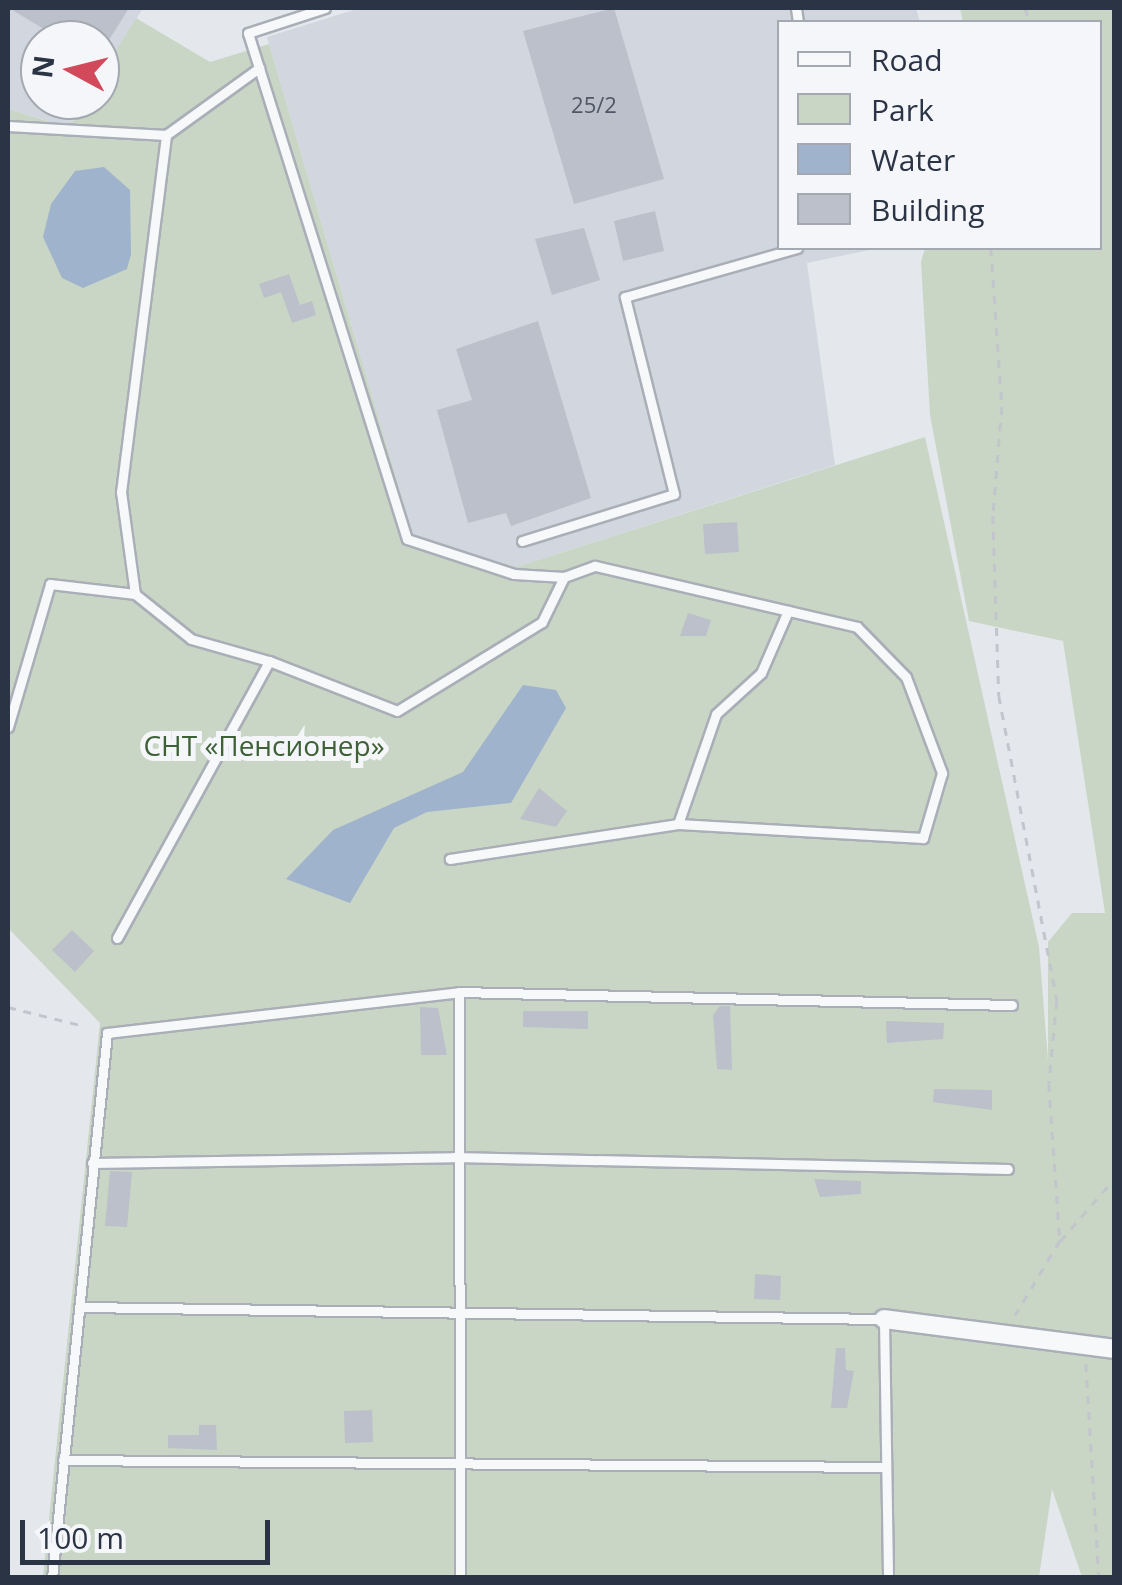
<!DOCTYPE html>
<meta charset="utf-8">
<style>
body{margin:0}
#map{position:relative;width:1122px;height:1585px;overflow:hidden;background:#e4e7ec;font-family:"Open Sans",sans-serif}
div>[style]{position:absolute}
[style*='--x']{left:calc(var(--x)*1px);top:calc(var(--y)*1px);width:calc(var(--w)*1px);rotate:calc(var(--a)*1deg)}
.built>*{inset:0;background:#d2d6de}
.green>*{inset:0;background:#c9d6c5}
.water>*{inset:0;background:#9fb4cc}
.building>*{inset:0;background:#bbc0ca}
.path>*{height:2.5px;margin-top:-1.25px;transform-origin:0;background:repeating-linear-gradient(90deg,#c2c5cb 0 8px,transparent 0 16px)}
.roads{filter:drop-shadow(2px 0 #a9aeb7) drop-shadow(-2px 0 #a9aeb7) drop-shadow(0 2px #a9aeb7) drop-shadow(0 -2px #a9aeb7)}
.service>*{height:9px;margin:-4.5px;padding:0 4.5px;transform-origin:4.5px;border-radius:4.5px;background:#f7f8fa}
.minor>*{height:18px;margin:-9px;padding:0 9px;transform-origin:9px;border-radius:9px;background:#f7f8fa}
span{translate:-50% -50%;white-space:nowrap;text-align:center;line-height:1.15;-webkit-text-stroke:10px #f4f6f9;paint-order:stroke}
.number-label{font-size:22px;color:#4f5766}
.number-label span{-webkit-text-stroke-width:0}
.park-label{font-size:28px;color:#3f6138}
.frame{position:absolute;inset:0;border:10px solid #2b3445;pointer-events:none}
.legend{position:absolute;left:777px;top:20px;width:325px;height:230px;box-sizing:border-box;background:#f4f6f9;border:2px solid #a4a8b1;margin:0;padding:12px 18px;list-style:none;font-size:30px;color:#2b3445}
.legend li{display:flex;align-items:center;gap:20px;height:50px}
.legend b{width:50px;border:2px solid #a4a8b1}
.north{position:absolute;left:20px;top:20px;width:100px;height:100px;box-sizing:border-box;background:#f4f6f9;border:2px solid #a4a8b1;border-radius:50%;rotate:277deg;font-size:28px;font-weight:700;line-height:40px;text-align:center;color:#2b3445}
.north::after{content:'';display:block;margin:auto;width:35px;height:45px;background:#d1495b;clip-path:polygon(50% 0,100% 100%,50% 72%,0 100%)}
.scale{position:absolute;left:20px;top:1520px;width:250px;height:45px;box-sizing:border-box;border:5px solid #2b3445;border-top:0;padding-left:12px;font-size:30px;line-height:35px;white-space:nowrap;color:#2b3445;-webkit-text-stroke:8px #f4f6f9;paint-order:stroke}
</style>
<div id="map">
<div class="built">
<i style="clip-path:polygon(8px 8px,143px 8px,100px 77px,100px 40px,40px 40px,40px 100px,86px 100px,69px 128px,8px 109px)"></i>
<i style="clip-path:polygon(360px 8px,916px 8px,920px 22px,780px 22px,780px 248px,879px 248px,807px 263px,835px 465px,510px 569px,414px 539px,267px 37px)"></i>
</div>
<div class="green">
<i style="clip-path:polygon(960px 8px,1114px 8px,1114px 1577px,1082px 1577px,1052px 1489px,1039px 1577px,43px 1577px,100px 1023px,8px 928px,8px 109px,69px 128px,86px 100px,100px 100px,100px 77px,136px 18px,210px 62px,269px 44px,414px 539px,510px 569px,925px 437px,1039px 947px,1048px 1060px,1048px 942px,1072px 913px,1105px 913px,1063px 641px,969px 621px,930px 415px,921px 262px,925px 248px,1100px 248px,1100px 22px,963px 22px)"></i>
</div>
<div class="water">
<i style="clip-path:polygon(104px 167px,130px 190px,131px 254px,127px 269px,83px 288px,62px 278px,43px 237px,51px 204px,75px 171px)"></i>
<i style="clip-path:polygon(523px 685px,556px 690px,566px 708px,511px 803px,427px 812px,394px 828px,350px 903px,286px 879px,333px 830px,463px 772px)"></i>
</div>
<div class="building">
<i style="clip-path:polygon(9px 8px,129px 8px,109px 40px,62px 40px)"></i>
<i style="clip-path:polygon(614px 8px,664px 179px,574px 204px,523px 31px)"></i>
<i style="clip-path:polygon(655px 211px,664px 251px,623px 261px,614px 221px)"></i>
<i style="clip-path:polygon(584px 228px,600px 280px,552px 295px,535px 239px)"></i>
<i style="clip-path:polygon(289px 274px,300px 305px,312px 301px,316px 315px,292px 323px,281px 292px,264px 298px,259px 284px)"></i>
<i style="clip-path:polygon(538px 321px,591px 498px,511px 526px,506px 513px,468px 523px,437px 410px,472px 400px,456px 349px)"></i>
<i style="clip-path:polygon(737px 522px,739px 552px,705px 554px,703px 524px)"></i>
<i style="clip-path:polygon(688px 613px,711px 620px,706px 636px,680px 636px)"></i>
<i style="clip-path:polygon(539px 788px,567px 811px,556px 827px,520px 819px)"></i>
<i style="clip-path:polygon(72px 930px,94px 951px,75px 972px,52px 950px)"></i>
<i style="clip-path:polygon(720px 1006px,730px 1006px,732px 1070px,717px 1069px,713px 1015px)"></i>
<i style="clip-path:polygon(420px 1007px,438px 1008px,447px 1055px,421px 1055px)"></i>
<i style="clip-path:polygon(523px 1011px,588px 1011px,588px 1029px,523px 1027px)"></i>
<i style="clip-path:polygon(886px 1021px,944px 1023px,943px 1039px,887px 1043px)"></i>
<i style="clip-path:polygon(934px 1089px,992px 1090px,992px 1110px,933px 1102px)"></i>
<i style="clip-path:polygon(110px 1171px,132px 1172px,127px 1227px,105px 1226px)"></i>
<i style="clip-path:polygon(814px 1179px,861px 1181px,861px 1194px,820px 1197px)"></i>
<i style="clip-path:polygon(755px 1274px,781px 1276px,780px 1300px,754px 1299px)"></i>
<i style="clip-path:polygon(836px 1348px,845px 1348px,846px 1370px,854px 1371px,847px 1408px,831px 1408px)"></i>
<i style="clip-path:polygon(372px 1410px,373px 1442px,345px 1443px,344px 1411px)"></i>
<i style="clip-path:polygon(199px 1425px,216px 1425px,217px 1450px,168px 1448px,168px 1435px,199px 1435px)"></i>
</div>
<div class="path">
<i style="--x:1025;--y:8;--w:15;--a:70"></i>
<i style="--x:991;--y:248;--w:159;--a:86"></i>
<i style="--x:1002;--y:407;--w:109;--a:94.7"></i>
<i style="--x:993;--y:516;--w:180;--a:88.1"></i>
<i style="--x:999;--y:696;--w:310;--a:79.2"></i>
<i style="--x:1057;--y:1001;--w:83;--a:95.5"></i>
<i style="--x:1049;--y:1084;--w:157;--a:86"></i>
<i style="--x:1060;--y:1241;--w:87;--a:121"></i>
<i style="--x:8;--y:1007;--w:78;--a:14"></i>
<i style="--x:1060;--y:1241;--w:82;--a:-48.9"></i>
<i style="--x:1086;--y:1364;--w:214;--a:86.5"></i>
<i style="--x:1114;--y:1429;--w:2;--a:90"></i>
</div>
<div class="roads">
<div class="service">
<i style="--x:325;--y:8;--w:81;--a:162"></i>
<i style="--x:248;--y:33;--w:530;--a:72.56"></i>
<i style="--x:407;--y:539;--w:113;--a:18.1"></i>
<i style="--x:514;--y:574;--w:50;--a:3.4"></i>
<i style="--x:564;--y:577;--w:33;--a:-20"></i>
<i style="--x:595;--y:566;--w:269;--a:13.1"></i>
<i style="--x:857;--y:627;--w:70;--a:45.6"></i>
<i style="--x:906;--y:677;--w:103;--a:69.4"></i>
<i style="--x:942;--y:773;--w:68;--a:106.3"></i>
<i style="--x:923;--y:838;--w:245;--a:-176.7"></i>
<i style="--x:678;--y:824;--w:231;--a:171.3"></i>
<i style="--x:796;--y:8;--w:14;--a:82"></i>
<i style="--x:8;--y:126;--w:158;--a:3.3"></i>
<i style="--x:522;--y:541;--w:159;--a:-17.2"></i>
<i style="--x:674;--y:494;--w:203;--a:-104"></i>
<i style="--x:625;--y:297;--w:179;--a:-15.9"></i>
<i style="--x:135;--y:594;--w:72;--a:38.8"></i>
<i style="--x:191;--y:639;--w:81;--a:15.8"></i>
<i style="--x:8;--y:727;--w:149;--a:-73.6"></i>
<i style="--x:50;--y:584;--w:86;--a:6.7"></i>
<i style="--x:135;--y:594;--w:103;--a:-97.8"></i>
<i style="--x:121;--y:492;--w:360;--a:-82.8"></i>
<i style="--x:166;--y:135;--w:115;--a:-35.8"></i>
<i style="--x:678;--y:824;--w:116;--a:-70.9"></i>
<i style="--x:716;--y:714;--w:61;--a:-42.3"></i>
<i style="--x:761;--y:673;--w:68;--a:-66.5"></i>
<i style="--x:117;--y:938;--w:316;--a:-61.2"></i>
<i style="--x:269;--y:661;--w:137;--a:21.3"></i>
<i style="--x:397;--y:711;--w:170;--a:-31.5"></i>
<i style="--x:542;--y:622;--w:50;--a:-63.9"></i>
<i style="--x:459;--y:992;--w:586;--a:89.9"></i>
<i style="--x:92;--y:1163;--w:362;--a:-0.9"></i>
<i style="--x:454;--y:1157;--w:554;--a:1.24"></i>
<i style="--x:82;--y:1307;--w:802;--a:0.86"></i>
<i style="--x:884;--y:1319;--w:259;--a:89.1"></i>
<i style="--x:63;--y:1460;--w:818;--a:0.49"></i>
<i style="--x:52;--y:1578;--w:548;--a:-84.24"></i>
<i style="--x:107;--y:1033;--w:354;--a:-6.6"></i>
<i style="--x:459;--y:992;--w:553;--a:1.35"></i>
</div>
<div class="minor">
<i style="--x:884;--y:1319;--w:232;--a:7.4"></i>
</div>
</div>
<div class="number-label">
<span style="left:594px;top:105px">25/2</span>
</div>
<div class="park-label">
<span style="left:264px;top:745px">СНТ «Пенсионер»</span>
</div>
<div class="frame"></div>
<ul class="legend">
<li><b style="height:12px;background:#f7f8fa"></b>Road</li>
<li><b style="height:28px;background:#c9d6c5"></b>Park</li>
<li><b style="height:28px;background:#9fb4cc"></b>Water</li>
<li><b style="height:28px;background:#bbc0ca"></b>Building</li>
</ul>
<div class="north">N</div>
<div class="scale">100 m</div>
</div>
